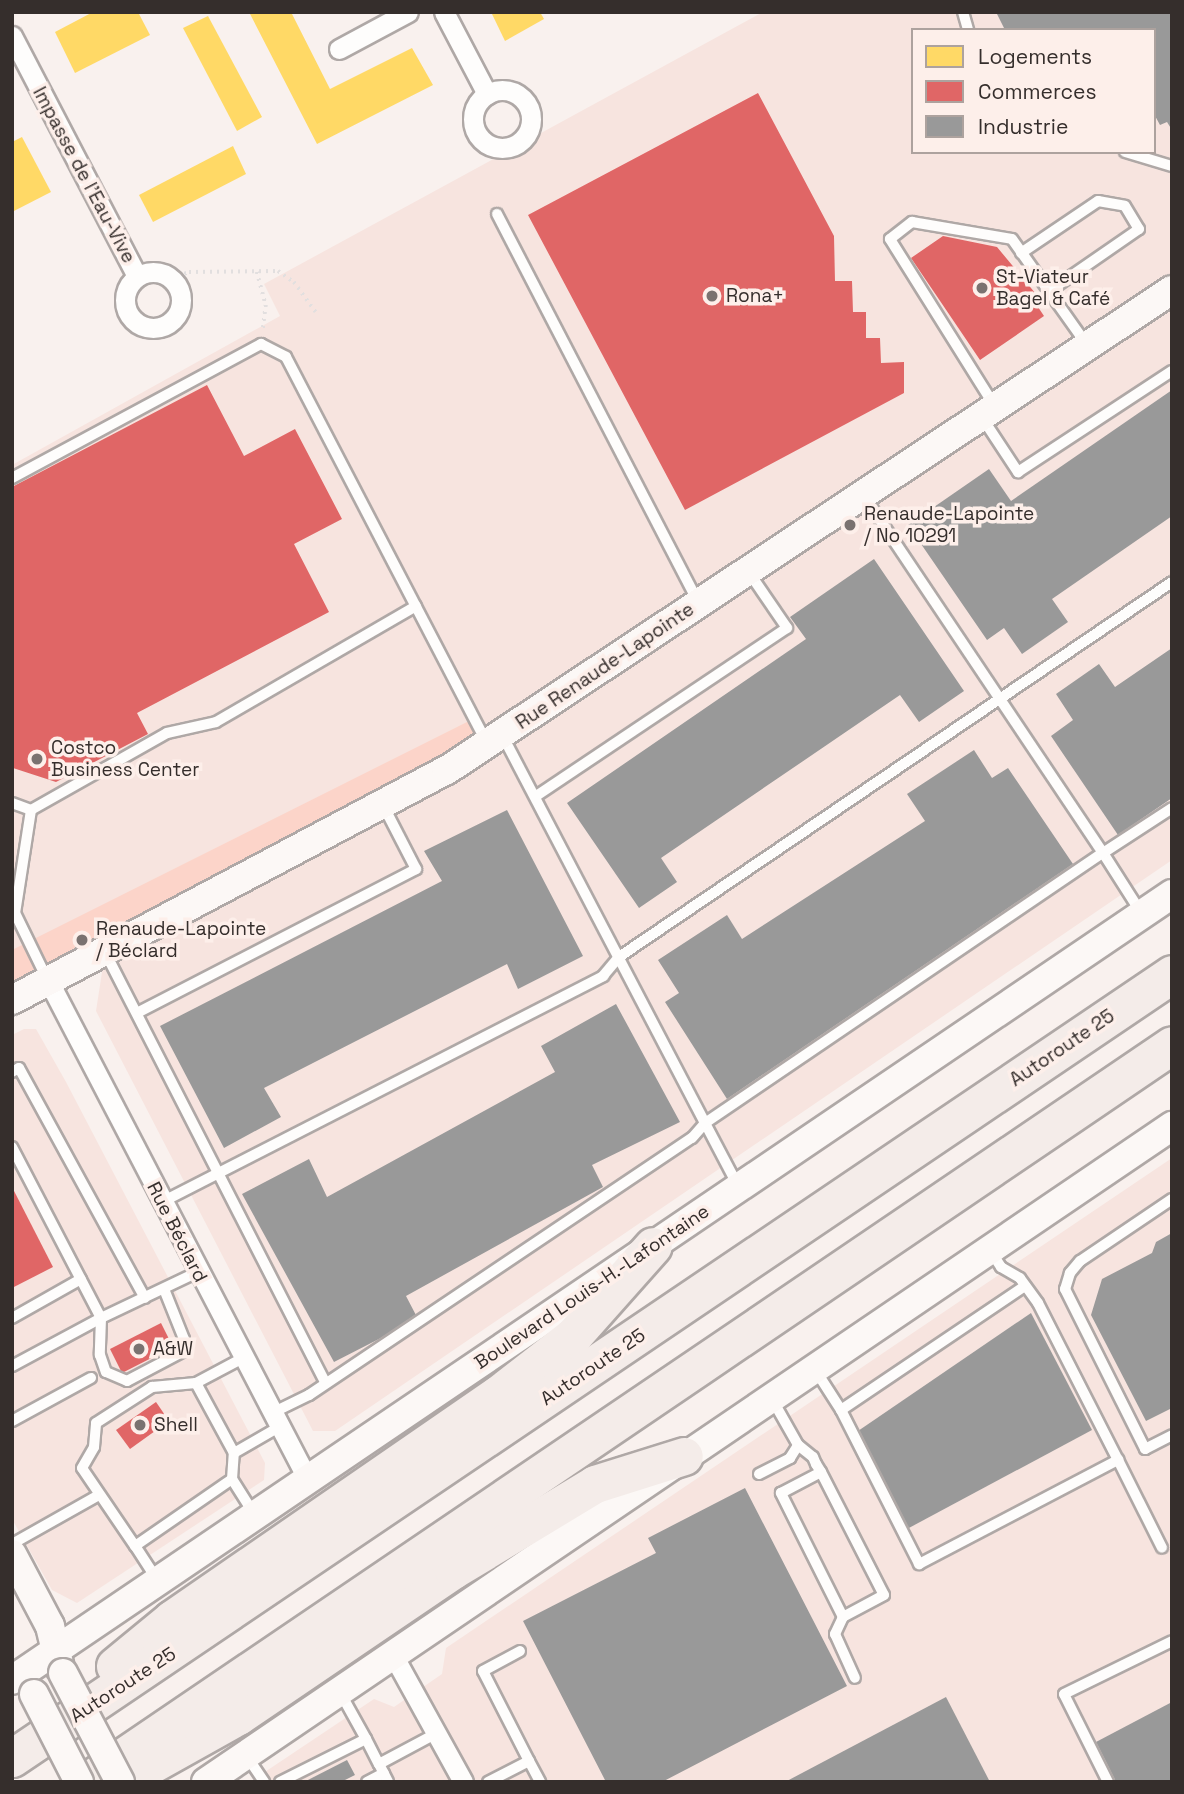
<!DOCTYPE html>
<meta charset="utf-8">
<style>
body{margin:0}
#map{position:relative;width:1184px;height:1794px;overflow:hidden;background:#f9f1ee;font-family:"Space Grotesk",sans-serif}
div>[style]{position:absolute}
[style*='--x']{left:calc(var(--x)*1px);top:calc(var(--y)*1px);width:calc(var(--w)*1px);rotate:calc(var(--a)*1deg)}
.built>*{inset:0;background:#f7e4df}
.green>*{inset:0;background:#fcd4c9}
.homes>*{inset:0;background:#ffd966}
.shops>*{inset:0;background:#e06666}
.industry>*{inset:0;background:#999}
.path>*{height:3.5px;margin-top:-1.75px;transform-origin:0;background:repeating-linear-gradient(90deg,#e2dfdf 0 2px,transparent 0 7px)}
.roads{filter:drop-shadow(2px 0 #afa8a6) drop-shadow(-2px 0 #afa8a6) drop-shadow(0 2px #afa8a6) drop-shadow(0 -2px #afa8a6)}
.lane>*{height:10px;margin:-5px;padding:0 5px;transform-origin:5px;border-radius:5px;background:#fefdfc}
.street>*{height:19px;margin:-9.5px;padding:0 9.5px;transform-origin:9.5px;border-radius:9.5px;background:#fefdfc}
.street>.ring{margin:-9.5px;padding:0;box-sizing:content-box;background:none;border:19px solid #fefdfc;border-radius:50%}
.secondary>*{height:28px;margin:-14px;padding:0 14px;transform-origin:14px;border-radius:14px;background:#fcf8f6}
.highway>*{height:37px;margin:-18.5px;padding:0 18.5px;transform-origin:18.5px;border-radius:18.5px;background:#f4ece9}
.bridges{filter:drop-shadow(2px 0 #afa8a6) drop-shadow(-2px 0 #afa8a6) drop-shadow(0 2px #afa8a6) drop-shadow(0 -2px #afa8a6)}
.secondary-bridge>*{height:28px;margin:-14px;padding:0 14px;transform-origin:14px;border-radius:14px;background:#fcf8f6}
.dots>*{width:19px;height:19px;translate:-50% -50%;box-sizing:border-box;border:4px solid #fdefea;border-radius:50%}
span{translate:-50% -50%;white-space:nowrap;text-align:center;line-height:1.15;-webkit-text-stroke:7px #fdefea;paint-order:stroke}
.street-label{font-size:19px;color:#352e2c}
.poi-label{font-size:19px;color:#352e2c}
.left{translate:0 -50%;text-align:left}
.frame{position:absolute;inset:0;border:14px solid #352e2c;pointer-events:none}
.legend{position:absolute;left:911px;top:28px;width:245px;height:126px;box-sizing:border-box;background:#fdefea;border:2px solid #ada29e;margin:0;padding:9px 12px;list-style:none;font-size:21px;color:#352e2c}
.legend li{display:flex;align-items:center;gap:14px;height:35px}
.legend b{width:35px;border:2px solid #ada29e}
</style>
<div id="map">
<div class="built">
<i style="clip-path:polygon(evenodd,763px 12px,1172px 12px,1172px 860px,335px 1431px,313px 1431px,96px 1011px,105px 953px,12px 1001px,12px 465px,280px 316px,264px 284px,763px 12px,913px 30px,1154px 30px,1154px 152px,913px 152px,913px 30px)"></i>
<i style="clip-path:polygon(24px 1029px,36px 1029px,66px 1082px,265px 1463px,264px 1480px,77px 1603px,52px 1590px,12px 1519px,12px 1035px)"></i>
<i style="clip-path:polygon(1172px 1158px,1172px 1782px,250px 1782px,374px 1699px,394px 1707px,442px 1674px,446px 1648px)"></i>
</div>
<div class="green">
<i style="clip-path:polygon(473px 719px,487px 744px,12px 1001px,12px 950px)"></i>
</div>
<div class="homes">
<i style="clip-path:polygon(93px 12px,138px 12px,150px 35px,75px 73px,55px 32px)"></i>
<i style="clip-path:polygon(249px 12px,291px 12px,330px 89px,412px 48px,433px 85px,317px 144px)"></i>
<i style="clip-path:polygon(491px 12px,540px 12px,544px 19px,505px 41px)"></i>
<i style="clip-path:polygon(208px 16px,262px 117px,237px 131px,183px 28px)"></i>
<i style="clip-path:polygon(22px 137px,51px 192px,12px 212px,12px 142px)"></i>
<i style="clip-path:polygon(233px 146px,246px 174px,153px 222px,139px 195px)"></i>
</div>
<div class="shops">
<i style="clip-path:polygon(758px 93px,834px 236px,835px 281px,852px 281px,853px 312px,866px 312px,866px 338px,880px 338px,881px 363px,904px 362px,904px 393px,685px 510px,528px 215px)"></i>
<i style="clip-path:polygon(943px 236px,997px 247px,1041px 300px,1036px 304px,1044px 316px,980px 360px,911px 258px)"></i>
<i style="clip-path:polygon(207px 385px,244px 456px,295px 429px,342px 519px,294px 544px,329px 612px,137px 713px,148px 734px,56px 782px,13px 768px,12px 487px)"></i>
<i style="clip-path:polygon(12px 1187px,53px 1267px,12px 1288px)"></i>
<i style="clip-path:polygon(161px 1323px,173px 1347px,122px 1373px,110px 1349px)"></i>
<i style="clip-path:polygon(156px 1402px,169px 1421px,130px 1449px,116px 1430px)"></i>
</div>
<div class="industry">
<i style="clip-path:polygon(996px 12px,1172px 12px,1172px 130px,1167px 122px,1160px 125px,1154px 114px,1154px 30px,1005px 30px)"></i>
<i style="clip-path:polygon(1172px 390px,1172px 516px,1052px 599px,1068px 622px,1022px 654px,1004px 628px,987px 640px,908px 525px,989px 469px,1011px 501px)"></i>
<i style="clip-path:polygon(874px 559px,964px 691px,919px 722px,900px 695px,661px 858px,677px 882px,639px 908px,567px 803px,806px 639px,790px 617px)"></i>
<i style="clip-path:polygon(1172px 648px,1172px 798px,1118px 835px,1051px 736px,1073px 720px,1056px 694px,1099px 664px,1115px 687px)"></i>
<i style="clip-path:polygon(974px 750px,992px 778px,1008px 768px,1073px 864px,727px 1099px,665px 1002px,679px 993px,658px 960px,727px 915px,742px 939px,925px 821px,907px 794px)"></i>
<i style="clip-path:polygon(507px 810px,583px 956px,518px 989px,507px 964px,264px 1088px,281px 1117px,224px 1148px,160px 1026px,442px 881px,424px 851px)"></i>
<i style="clip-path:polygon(616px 1004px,680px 1122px,592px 1165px,603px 1187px,406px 1296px,418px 1319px,334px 1362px,242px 1194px,309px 1159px,327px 1197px,555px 1072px,541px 1046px)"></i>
<i style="clip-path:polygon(1172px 1233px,1172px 1408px,1146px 1421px,1091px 1315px,1102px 1279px,1152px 1253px,1156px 1242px)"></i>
<i style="clip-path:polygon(1031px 1313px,1092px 1430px,907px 1529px,858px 1431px)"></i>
<i style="clip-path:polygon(745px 1488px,847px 1686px,662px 1782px,606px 1782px,523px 1621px,656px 1553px,648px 1538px)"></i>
<i style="clip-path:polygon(946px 1697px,990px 1782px,785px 1782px)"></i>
<i style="clip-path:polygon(1172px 1702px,1172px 1782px,1116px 1782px,1096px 1742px)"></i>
<i style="clip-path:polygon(347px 1760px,355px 1775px,341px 1782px,304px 1782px)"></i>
</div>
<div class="path">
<i style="--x:257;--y:272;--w:34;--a:75"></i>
<i style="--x:266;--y:305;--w:26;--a:97"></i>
<i style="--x:171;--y:278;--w:19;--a:-18"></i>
<i style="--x:189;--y:272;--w:89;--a:-0.6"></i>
<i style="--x:278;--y:271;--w:19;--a:35"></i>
<i style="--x:294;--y:282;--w:37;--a:54"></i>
</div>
<div class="roads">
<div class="lane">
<i style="--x:963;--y:12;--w:19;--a:74"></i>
<i style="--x:1125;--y:152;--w:49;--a:16.6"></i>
<i style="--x:497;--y:214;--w:435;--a:62.6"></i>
<i style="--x:1021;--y:253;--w:93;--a:-34"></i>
<i style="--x:1098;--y:201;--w:27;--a:10"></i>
<i style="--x:1125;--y:206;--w:27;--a:59"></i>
<i style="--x:1139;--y:229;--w:111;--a:145.3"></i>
<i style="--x:994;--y:405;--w:196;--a:-122.1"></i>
<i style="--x:890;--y:239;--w:28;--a:-38"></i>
<i style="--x:912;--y:222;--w:101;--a:9.6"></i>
<i style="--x:1012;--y:239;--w:130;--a:54.7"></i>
<i style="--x:983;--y:419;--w:64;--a:56.6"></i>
<i style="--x:1018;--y:472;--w:184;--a:-33.3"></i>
<i style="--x:12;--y:478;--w:283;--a:-28.3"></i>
<i style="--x:261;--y:344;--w:28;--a:27"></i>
<i style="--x:286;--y:357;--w:432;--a:62.5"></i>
<i style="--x:536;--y:796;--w:302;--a:-33.8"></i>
<i style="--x:787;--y:628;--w:69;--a:-124.4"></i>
<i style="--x:12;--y:803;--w:20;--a:20"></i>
<i style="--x:31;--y:810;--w:156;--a:-29.5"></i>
<i style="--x:167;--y:733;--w:50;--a:-12.7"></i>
<i style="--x:216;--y:722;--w:231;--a:-30.1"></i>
<i style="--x:31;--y:810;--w:104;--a:98.8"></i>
<i style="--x:15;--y:913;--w:73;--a:64.1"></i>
<i style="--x:1140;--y:911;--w:69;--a:-122.5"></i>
<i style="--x:1103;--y:853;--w:82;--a:-33.1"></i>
<i style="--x:106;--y:954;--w:482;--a:62.9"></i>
<i style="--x:137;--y:1013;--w:314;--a:-27.3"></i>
<i style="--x:416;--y:869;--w:70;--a:-117.3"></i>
<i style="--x:12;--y:1072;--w:8;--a:-30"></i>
<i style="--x:19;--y:1068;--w:262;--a:61.3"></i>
<i style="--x:12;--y:1147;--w:193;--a:62.5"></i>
<i style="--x:101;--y:1318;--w:107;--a:-25.4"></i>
<i style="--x:737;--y:1184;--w:69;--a:-117.7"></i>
<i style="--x:705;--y:1123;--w:481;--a:-34.2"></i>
<i style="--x:1103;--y:853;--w:428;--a:-123.8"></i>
<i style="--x:1172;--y:1199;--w:111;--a:146"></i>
<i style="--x:1080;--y:1261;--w:16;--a:130"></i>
<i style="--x:1070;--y:1273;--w:17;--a:107"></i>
<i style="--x:1065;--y:1289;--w:179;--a:63.4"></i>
<i style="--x:1145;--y:1449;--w:30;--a:-27"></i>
<i style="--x:162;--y:1202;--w:496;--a:-27.1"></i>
<i style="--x:603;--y:976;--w:25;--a:-50"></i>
<i style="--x:619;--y:957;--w:668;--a:-34.14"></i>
<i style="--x:12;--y:1318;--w:79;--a:-29.5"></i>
<i style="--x:101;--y:1318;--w:37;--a:92"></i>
<i style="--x:100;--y:1355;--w:18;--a:71"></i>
<i style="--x:106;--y:1372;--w:23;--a:23"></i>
<i style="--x:127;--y:1381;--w:62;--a:-27.8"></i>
<i style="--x:182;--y:1352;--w:13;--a:-81"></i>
<i style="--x:184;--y:1339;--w:54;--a:-111.8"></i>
<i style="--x:243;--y:1358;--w:53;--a:152"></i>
<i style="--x:196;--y:1383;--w:80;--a:61.5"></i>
<i style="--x:234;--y:1453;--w:52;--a:-30"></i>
<i style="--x:12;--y:1366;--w:101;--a:-28.3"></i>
<i style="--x:816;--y:1371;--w:46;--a:57.3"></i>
<i style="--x:841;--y:1410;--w:173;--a:63.1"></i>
<i style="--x:919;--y:1564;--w:225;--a:-27.6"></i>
<i style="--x:1118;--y:1460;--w:176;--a:-117"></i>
<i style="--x:1038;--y:1303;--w:31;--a:-126"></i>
<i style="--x:1020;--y:1278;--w:22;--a:-150"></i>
<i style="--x:1001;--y:1267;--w:17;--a:-123"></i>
<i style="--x:772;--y:1399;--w:53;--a:60.5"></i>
<i style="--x:798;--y:1445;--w:19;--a:39"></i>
<i style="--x:813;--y:1457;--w:8;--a:67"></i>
<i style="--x:816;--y:1464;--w:9;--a:58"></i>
<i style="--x:821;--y:1472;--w:138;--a:62.9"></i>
<i style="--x:884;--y:1595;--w:47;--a:151.8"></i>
<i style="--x:843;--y:1617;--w:139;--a:-116.6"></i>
<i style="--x:781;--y:1493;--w:45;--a:-27.7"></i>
<i style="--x:841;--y:1410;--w:222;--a:-34"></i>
<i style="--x:272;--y:1413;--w:41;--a:-25.9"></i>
<i style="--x:309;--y:1395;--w:461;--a:-33.9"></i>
<i style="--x:692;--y:1138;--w:20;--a:-49"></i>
<i style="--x:705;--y:1123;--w:437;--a:-117.6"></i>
<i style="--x:12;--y:1421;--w:90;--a:-28.6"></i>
<i style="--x:1118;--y:1460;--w:98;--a:63.4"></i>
<i style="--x:759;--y:1474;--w:35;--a:-27"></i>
<i style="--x:790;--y:1458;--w:15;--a:-58"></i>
<i style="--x:232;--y:1479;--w:41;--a:57.8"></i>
<i style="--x:12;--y:1544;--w:100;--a:-29.4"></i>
<i style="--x:135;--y:1546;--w:94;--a:-124.2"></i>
<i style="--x:82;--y:1468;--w:24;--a:-60"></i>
<i style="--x:94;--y:1447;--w:24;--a:-85"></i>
<i style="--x:96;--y:1423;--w:67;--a:-32.7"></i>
<i style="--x:152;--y:1387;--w:44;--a:-5.2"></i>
<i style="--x:156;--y:1578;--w:38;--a:-123"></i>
<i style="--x:135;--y:1546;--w:118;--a:-34.6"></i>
<i style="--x:232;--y:1479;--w:26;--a:-86"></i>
<i style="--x:843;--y:1617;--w:19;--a:115"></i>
<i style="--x:835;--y:1634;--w:48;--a:65.6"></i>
<i style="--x:366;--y:1739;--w:28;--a:63"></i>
<i style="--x:379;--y:1764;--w:66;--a:-28.1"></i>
<i style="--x:248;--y:1758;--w:29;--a:56"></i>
<i style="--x:529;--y:1761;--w:24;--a:62"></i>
<i style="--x:379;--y:1764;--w:20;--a:63"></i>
<i style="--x:280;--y:1782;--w:96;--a:-26.6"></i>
<i style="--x:366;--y:1739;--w:51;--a:-119.1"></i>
<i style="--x:367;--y:1782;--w:19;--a:-28"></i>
<i style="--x:488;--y:1782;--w:46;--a:-27.1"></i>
<i style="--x:529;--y:1761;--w:101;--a:-117.1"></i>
<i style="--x:483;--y:1671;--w:42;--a:-28.4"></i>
<i style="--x:1108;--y:1782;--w:98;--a:-116.6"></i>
<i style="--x:1064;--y:1694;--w:120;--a:-26.1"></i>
</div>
<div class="street">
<i style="--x:444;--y:12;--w:93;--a:62.3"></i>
<i style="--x:12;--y:36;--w:271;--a:62.5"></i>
<i style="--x:339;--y:49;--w:78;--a:-28.2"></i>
<i class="ring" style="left:473px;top:90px;width:39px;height:39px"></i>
<i class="ring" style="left:125px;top:272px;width:37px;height:37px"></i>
<i style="--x:49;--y:982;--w:561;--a:62.52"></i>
<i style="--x:393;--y:1655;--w:145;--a:61.1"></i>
</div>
<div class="secondary">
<i style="--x:12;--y:1000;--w:492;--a:-27.9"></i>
<i style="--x:447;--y:770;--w:869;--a:-33.51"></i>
<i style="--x:12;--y:1554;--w:81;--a:62.2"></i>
<i style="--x:50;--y:1626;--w:43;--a:76.6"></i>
<i style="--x:12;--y:1680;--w:1401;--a:-34.12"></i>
<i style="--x:206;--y:1782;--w:1168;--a:-34.18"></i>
</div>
<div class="highway">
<i style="--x:115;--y:1666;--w:74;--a:-39.5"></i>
<i style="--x:172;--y:1619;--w:395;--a:-34.6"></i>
<i style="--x:497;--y:1395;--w:96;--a:-37.8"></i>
<i style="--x:573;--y:1336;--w:120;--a:-48.4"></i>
<i style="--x:12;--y:1758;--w:1400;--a:-34.05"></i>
<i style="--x:143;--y:1769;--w:109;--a:-29.2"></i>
<i style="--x:238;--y:1716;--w:260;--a:-34.2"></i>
<i style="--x:453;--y:1570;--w:166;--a:-31.2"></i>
<i style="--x:595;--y:1484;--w:93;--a:-17.5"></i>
<i style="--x:86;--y:1782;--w:1312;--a:-34.16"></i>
</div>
</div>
<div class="bridges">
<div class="secondary-bridge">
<i style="--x:63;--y:1673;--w:123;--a:62.4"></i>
<i style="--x:34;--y:1694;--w:99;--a:62.9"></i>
</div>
</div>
<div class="dots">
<i style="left:982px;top:288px;background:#7a7270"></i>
<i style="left:712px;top:296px;background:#7a7270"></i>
<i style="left:850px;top:525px;background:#7a7270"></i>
<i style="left:37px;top:759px;background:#7a7270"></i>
<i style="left:82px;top:940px;background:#7a7270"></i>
<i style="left:139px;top:1349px;background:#7a7270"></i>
<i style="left:140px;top:1425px;background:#7a7270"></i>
</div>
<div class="street-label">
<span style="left:84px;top:175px;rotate:62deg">Impasse de l'Eau-Vive</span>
<span style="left:605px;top:666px;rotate:-34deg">Rue Renaude-Lapointe</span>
<span style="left:1062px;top:1048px;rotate:-34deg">Autoroute 25</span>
<span style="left:177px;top:1232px;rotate:63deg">Rue Béclard</span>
<span style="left:592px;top:1287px;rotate:-34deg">Boulevard Louis-H.-Lafontaine</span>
<span style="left:593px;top:1367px;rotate:-34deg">Autoroute 25</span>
<span style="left:123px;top:1685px;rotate:-33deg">Autoroute 25</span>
</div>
<div class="poi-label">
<span class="left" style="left:996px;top:288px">St-Viateur<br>Bagel &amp; Café</span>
<span class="left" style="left:726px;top:296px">Rona+</span>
<span class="left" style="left:864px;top:525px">Renaude-Lapointe<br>/ No 10291</span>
<span class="left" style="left:51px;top:759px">Costco<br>Business Center</span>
<span class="left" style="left:96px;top:940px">Renaude-Lapointe<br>/ Béclard</span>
<span class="left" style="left:153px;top:1349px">A&amp;W</span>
<span class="left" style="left:154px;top:1425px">Shell</span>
</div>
<div class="frame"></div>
<ul class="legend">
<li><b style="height:19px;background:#ffd966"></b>Logements</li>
<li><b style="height:19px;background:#e06666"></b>Commerces</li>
<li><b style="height:19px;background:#999"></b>Industrie</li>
</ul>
</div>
